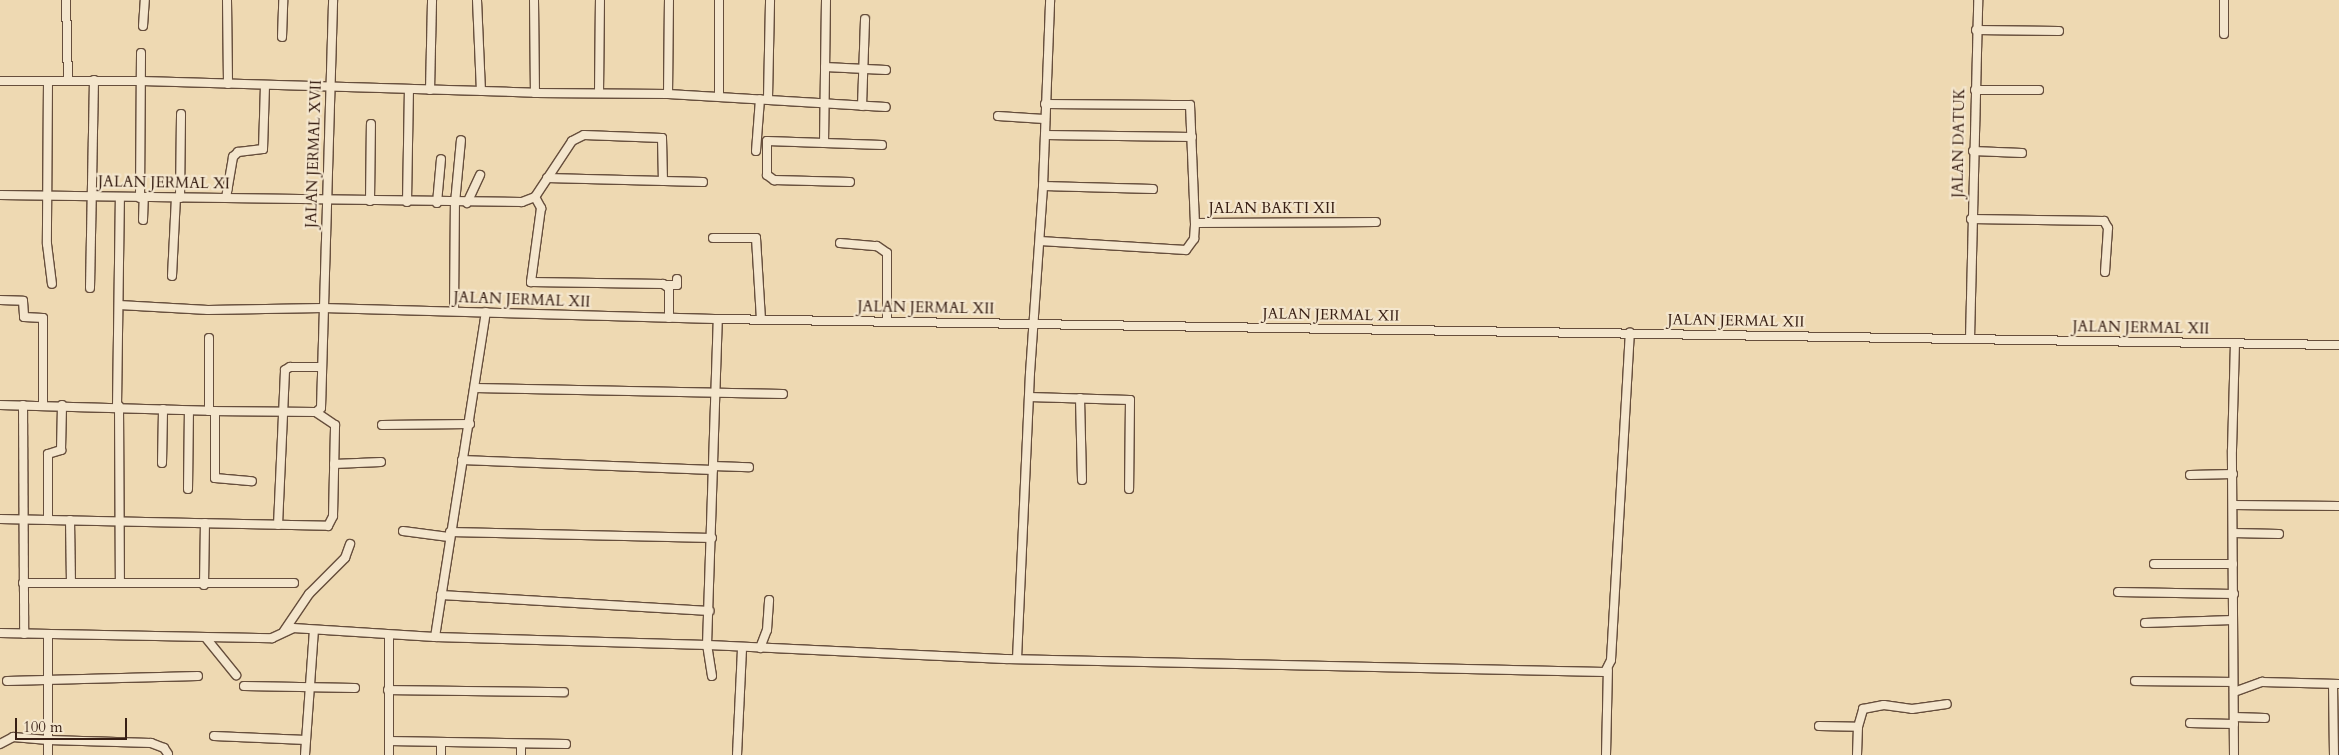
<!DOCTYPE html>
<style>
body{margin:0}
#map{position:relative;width:2339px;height:755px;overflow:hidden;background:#eed9b2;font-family:Cardo,serif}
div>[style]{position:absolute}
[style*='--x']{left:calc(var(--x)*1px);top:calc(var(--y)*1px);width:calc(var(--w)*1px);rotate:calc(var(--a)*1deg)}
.roads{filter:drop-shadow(1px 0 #664e3c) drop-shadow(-1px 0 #664e3c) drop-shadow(0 1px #664e3c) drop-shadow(0 -1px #664e3c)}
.street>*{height:8px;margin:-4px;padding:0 4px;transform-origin:4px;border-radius:4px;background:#f4e6cd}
span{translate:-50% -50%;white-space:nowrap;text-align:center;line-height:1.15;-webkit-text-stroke:4.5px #f4e6cd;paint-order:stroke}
.street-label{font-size:15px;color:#381f14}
.scale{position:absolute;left:15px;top:718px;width:112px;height:22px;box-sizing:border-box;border:2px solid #381f14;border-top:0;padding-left:6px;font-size:15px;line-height:18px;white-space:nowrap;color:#381f14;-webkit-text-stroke:4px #f4e6cd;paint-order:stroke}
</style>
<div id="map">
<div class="roads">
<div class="street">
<i style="--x:66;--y:0;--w:81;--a:88.6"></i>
<i style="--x:227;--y:0;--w:84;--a:89.3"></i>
<i style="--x:477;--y:0;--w:91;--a:87.5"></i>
<i style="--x:534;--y:0;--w:93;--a:89.4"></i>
<i style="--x:719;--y:0;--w:95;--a:90"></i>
<i style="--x:826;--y:0;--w:143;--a:90.8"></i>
<i style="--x:824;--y:143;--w:57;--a:-178"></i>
<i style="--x:767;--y:141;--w:34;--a:90"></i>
<i style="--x:767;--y:175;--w:9;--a:36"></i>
<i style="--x:774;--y:180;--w:76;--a:1.5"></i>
<i style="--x:143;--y:26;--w:26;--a:-86"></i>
<i style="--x:1976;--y:30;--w:83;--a:0.7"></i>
<i style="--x:2224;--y:34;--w:34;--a:-90"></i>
<i style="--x:282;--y:37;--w:37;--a:-88"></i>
<i style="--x:825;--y:67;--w:61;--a:2.8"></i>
<i style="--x:0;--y:81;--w:142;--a:0"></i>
<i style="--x:142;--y:81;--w:393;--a:1.7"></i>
<i style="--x:535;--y:93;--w:133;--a:0.4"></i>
<i style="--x:668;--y:94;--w:218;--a:3.4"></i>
<i style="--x:48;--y:82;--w:162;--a:90.4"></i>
<i style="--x:47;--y:244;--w:40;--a:82.9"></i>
<i style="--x:430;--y:90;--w:90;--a:-88.7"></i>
<i style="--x:1975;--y:90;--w:64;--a:0"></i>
<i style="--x:599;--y:93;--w:93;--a:-89.4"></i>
<i style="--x:668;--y:94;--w:94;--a:-89.4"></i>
<i style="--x:768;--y:98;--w:98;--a:-88.8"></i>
<i style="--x:1045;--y:104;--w:145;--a:0.4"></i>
<i style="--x:1190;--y:105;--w:118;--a:87.6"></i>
<i style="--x:862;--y:106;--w:87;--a:-88"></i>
<i style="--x:998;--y:116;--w:46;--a:3.7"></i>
<i style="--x:1045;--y:135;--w:147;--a:0.8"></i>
<i style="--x:824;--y:143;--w:58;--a:2"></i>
<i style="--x:756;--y:151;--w:52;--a:-85.6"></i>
<i style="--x:1973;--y:151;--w:49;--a:2.3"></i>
<i style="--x:547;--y:178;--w:156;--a:1.5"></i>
<i style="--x:1043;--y:186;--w:110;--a:1.6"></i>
<i style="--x:0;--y:195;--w:522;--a:0.77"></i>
<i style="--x:522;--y:202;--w:14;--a:-21"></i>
<i style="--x:535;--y:197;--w:67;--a:-56.5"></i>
<i style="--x:572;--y:141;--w:13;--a:-27"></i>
<i style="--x:584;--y:135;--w:78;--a:2.2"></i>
<i style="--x:662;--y:138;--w:43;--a:88.7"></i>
<i style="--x:535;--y:197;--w:13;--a:61"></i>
<i style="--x:541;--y:208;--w:75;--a:97.7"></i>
<i style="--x:531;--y:282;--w:132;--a:0.9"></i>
<i style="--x:663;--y:284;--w:7;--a:34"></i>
<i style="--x:669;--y:288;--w:30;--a:90"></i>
<i style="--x:140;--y:198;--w:145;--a:-89.6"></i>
<i style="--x:180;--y:198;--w:84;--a:-89.3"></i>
<i style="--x:226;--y:198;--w:42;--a:-80.3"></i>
<i style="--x:233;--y:157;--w:7;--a:-45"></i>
<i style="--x:238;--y:152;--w:25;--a:-7"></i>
<i style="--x:263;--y:149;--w:64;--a:-88.2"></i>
<i style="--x:370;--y:201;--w:77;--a:-89.3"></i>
<i style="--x:407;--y:202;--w:112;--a:-89"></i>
<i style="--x:437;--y:203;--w:44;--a:-84.8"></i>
<i style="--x:467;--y:203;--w:31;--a:-65"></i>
<i style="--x:1971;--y:219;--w:133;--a:0.9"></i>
<i style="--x:2104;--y:221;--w:8;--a:60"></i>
<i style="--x:2108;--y:228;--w:44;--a:93.9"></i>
<i style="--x:143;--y:220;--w:23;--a:-88"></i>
<i style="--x:713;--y:238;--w:43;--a:0"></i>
<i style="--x:756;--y:238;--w:82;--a:86.5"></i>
<i style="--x:1040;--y:241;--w:146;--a:3.5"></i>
<i style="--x:1186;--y:250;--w:14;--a:-54"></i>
<i style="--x:1194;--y:239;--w:16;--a:-86"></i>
<i style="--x:1195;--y:223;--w:181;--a:-0.3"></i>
<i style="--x:840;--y:243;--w:37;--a:5"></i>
<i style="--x:877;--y:246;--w:12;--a:35"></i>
<i style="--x:887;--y:253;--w:68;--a:90"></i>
<i style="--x:172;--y:276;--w:78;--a:-87.1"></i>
<i style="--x:667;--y:285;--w:10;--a:0"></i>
<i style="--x:677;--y:285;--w:6;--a:-90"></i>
<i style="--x:90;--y:288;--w:208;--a:-88.9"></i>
<i style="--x:0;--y:300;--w:23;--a:2"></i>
<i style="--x:23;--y:301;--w:16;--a:86"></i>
<i style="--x:24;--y:317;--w:19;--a:3"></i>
<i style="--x:43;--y:318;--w:87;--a:90"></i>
<i style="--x:119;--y:305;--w:89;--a:3.2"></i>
<i style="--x:208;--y:310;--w:115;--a:-1"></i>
<i style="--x:323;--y:308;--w:395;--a:1.6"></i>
<i style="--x:718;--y:319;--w:1621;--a:0.92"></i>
<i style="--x:454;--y:311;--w:108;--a:-89.5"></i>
<i style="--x:455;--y:203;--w:63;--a:-84.6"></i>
<i style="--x:1970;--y:339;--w:339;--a:-88.6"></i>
<i style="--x:475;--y:388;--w:308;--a:1.1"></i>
<i style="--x:1029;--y:397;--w:101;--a:1.7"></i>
<i style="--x:1130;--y:400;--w:89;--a:90.6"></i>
<i style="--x:1080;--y:398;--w:82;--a:88.6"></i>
<i style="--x:0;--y:405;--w:209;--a:1.6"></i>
<i style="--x:209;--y:411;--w:107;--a:0.5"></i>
<i style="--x:316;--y:412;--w:6;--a:-39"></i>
<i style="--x:321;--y:408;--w:408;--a:-88.3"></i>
<i style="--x:23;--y:405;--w:229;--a:89.7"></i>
<i style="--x:117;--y:406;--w:209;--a:-89.2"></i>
<i style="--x:119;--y:406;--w:176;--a:89.7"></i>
<i style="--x:209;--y:411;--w:73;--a:-90"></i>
<i style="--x:215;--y:411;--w:67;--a:90"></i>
<i style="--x:215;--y:478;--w:37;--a:5"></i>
<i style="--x:382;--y:425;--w:88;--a:-0.7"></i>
<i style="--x:462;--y:460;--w:251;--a:2.3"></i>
<i style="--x:162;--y:463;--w:54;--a:-88.9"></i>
<i style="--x:334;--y:464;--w:47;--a:-2.4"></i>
<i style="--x:713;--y:466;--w:36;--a:2"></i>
<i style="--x:2190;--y:475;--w:43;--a:-1.3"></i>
<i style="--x:188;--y:489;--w:78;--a:-89.3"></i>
<i style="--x:2233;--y:505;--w:106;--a:0.5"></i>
<i style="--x:0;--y:519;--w:328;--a:1.2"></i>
<i style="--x:328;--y:526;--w:11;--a:-63"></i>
<i style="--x:333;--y:516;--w:91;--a:-88.7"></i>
<i style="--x:335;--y:425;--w:23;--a:-146"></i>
<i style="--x:48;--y:520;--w:66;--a:-90"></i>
<i style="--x:48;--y:454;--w:14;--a:-17"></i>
<i style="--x:61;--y:450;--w:45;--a:-88.7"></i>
<i style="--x:70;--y:520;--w:63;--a:89.1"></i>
<i style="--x:278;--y:525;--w:155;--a:-87.4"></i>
<i style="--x:285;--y:370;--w:6;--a:-31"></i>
<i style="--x:290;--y:367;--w:32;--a:0"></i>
<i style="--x:403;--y:531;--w:46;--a:7.4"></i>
<i style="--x:450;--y:532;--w:262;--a:1.3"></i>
<i style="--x:2233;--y:533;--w:46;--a:1.2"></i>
<i style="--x:2154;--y:564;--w:79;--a:0"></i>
<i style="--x:23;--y:583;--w:271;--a:0"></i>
<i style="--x:204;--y:585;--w:62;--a:-89.1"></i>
<i style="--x:2118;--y:592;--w:116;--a:1"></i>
<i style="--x:441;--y:595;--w:269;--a:3.4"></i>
<i style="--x:2145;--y:623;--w:88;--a:-2"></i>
<i style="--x:284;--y:631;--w:45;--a:-56"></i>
<i style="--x:309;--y:594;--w:51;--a:-45"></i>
<i style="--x:345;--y:558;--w:15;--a:-70"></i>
<i style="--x:0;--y:633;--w:272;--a:1.1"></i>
<i style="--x:272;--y:638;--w:23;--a:-25"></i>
<i style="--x:293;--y:628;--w:142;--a:3.6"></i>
<i style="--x:435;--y:637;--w:329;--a:-81.1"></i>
<i style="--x:435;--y:637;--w:272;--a:1.7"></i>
<i style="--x:707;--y:645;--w:326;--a:-88.1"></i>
<i style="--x:206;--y:638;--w:48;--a:51"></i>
<i style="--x:760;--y:648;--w:19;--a:-69"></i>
<i style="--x:767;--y:630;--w:30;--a:-86"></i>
<i style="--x:1017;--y:659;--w:286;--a:-87.4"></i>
<i style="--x:1030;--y:373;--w:187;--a:-86"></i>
<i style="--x:1043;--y:186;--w:186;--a:-87.8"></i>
<i style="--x:712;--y:676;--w:31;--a:-99"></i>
<i style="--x:707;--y:645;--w:299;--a:2.7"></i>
<i style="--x:1006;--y:659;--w:599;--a:1.24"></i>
<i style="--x:1605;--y:672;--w:13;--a:-63"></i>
<i style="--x:1611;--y:660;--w:328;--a:-86.7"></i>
<i style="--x:7;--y:681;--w:191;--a:-1.5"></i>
<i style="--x:2135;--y:681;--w:98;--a:0.6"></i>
<i style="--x:2333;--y:684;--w:71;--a:89.2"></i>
<i style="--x:244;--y:686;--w:111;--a:1"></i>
<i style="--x:388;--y:690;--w:176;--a:0.7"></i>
<i style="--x:2234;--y:692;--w:30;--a:-20"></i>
<i style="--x:2262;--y:682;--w:77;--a:1.5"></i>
<i style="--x:2234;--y:717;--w:31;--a:2"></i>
<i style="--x:2190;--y:723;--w:44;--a:1.3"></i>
<i style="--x:1819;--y:726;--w:39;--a:1"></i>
<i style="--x:214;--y:736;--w:92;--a:2.5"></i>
<i style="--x:389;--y:741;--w:177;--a:1"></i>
<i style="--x:441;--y:742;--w:13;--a:90"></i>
<i style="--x:0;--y:744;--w:15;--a:-28"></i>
<i style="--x:13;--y:737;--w:35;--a:5"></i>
<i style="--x:48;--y:740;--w:105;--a:-90"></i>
<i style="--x:48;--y:755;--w:15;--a:-90"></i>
<i style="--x:48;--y:740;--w:103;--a:1.7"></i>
<i style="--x:151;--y:743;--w:14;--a:21"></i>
<i style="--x:164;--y:748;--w:7;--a:56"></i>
<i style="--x:305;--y:755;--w:125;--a:-85.9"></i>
<i style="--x:389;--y:755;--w:120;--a:-90"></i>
<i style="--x:521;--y:755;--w:11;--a:-90"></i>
<i style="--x:737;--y:755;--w:107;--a:-87.3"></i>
<i style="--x:1606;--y:755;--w:85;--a:-88.7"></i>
<i style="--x:1857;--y:755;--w:28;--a:-88"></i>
<i style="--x:1858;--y:727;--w:19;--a:-74"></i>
<i style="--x:1863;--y:709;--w:21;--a:-11"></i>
<i style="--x:1884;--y:705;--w:28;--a:8"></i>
<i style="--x:1912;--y:709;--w:35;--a:-8"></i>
<i style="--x:2234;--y:755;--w:305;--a:-90.4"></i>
<i style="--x:2232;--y:450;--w:107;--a:-88.4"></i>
</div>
</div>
<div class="street-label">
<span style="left:1959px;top:143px;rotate:-89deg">JALAN DATUK</span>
<span style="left:314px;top:154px;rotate:-88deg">JALAN JERMAL XVII</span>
<span style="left:164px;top:183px;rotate:1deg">JALAN JERMAL XI</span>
<span style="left:1272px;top:209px">JALAN BAKTI XII</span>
<span style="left:522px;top:300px;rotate:2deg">JALAN JERMAL XII</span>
<span style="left:926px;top:308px;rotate:1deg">JALAN JERMAL XII</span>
<span style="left:1331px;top:315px;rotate:1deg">JALAN JERMAL XII</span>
<span style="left:1736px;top:321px;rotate:1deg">JALAN JERMAL XII</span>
<span style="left:2141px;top:328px;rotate:1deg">JALAN JERMAL XII</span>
</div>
<div class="scale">100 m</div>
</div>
